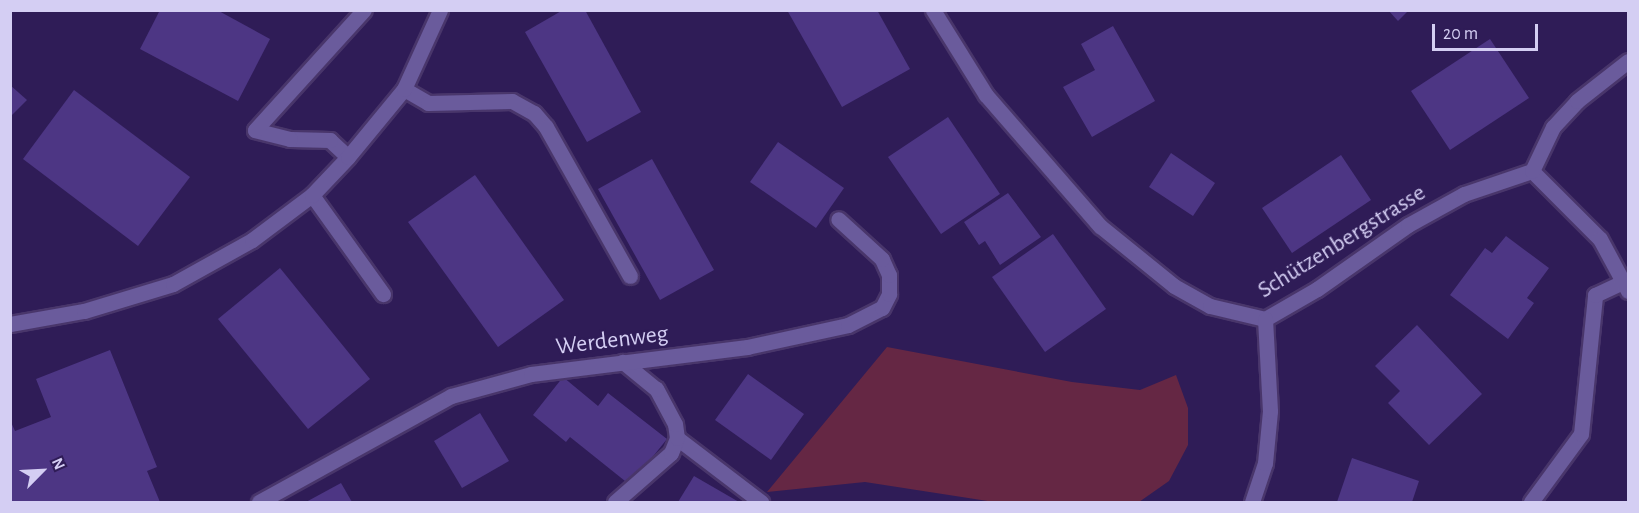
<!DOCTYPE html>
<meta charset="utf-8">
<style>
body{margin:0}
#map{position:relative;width:1639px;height:513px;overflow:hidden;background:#2f1c57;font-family:"Alegreya Sans",sans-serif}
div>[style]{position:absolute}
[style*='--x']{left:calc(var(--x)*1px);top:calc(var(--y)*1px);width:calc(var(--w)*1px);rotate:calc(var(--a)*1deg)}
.green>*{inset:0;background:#652744}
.building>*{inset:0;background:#4d3684}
.roads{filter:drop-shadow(2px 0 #49366b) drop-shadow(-2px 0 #49366b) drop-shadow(0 2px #49366b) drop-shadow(0 -2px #49366b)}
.service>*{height:15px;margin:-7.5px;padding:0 7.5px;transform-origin:7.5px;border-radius:7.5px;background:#6a5b9c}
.minor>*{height:15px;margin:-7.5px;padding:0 7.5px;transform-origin:7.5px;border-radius:7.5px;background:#6a5b9c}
span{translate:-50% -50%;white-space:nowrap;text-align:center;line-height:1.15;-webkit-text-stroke:4.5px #2f1c57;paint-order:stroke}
.street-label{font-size:24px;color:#d4cef3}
.frame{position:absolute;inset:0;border:12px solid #d4cef3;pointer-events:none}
.north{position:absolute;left:12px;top:441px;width:60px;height:60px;-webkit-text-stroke:4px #2f1c57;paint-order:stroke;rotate:66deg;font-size:16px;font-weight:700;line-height:24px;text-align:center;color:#d4cef3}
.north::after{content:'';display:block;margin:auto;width:21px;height:27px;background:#d4cef3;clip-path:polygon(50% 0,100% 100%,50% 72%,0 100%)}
.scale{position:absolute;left:1432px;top:24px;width:106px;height:27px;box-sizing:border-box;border:3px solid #d4cef3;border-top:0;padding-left:8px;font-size:18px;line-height:21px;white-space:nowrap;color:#d4cef3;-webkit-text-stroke:4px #2f1c57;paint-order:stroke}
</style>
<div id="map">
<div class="green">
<i style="clip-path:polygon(887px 347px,1072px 382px,1140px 390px,1176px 375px,1188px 408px,1188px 445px,1169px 481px,1139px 502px,994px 502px,865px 482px,767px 492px)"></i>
</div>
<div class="building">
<i style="clip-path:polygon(160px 10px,217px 10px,270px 39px,238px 101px,140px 49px)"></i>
<i style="clip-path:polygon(563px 10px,585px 10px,641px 112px,587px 142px,525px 32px)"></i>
<i style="clip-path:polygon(787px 10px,877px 10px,910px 69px,842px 107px)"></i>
<i style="clip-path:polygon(1388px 10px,1409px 10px,1398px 21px)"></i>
<i style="clip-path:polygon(1113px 26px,1155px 101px,1092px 137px,1063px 87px,1095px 70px,1081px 44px)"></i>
<i style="clip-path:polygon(1490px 39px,1529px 98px,1450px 150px,1411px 91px)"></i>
<i style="clip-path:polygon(10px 85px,27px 100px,10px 117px)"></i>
<i style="clip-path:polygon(74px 90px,190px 177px,138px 246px,23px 159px)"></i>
<i style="clip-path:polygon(948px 117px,1000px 194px,941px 234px,888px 157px)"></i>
<i style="clip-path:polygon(778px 142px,844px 188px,816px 228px,750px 182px)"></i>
<i style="clip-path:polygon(1171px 153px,1215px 183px,1193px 216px,1149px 187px)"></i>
<i style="clip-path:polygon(1341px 155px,1371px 200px,1292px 253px,1262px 208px)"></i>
<i style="clip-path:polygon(652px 159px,714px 270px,660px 300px,598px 189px)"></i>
<i style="clip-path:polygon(475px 175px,564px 300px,498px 347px,408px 222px)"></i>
<i style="clip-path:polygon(1008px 193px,1041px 237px,1000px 265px,985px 241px,979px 245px,964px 222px)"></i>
<i style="clip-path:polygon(1053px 234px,1106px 309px,1045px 352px,992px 277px)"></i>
<i style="clip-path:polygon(1506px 236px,1549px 268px,1527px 298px,1534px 303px,1508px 339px,1450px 295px,1485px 248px,1492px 253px)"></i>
<i style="clip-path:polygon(280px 268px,370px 379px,308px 429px,218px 319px)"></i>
<i style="clip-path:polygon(1417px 325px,1482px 394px,1429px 445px,1388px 403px,1400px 391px,1375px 366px)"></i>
<i style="clip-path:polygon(110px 350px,157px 467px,147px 471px,160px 502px,10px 502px,10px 420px,15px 431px,51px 417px,36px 379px)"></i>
<i style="clip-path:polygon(748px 374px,804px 414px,771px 460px,715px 420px)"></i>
<i style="clip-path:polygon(563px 377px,598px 406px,608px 393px,667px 439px,630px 485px,570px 437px,566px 442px,533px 415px)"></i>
<i style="clip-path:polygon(480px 413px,509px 461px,462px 488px,434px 441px)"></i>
<i style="clip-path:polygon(1352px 458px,1419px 481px,1412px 502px,1337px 502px)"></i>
<i style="clip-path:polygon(694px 476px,739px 502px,678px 502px)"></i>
<i style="clip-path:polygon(341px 483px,352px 502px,306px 502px)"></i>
</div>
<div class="roads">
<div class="service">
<i style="--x:404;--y:89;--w:28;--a:30"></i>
<i style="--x:428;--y:103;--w:84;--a:-1.4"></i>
<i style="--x:512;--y:101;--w:25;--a:29"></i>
<i style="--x:534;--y:113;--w:18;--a:49"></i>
<i style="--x:546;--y:127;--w:171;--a:60.6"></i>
<i style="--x:312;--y:195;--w:122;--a:54.4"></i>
<i style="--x:677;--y:438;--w:106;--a:37.3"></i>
<i style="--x:615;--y:502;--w:74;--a:-41.2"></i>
<i style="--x:671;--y:453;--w:16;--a:-68"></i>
<i style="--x:677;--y:438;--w:14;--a:-98"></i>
<i style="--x:675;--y:424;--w:40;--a:-118"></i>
<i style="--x:656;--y:389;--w:43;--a:-140.7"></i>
<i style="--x:1531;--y:502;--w:84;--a:-53.7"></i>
<i style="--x:1581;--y:434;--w:140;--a:-84.2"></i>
<i style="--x:1595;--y:295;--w:33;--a:-25"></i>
</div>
<div class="minor">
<i style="--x:933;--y:10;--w:100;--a:58.1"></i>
<i style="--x:986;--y:95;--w:174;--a:49"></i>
<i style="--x:1100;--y:226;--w:95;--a:39"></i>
<i style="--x:1174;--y:286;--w:41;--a:29.1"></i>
<i style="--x:1210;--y:306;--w:57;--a:13.3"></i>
<i style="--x:1265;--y:319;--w:60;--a:-30"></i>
<i style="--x:1317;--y:289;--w:111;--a:-35.1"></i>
<i style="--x:1408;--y:225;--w:64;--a:-29"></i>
<i style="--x:1464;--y:194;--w:72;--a:-18.7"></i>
<i style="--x:1532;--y:171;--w:96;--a:45"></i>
<i style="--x:1600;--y:239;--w:59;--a:61.7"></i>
<i style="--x:348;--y:157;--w:25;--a:-137"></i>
<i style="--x:330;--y:140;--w:40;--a:-178.6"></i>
<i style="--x:290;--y:139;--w:36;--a:-166"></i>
<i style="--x:255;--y:130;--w:162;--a:-47.8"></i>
<i style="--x:1532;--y:171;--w:49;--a:-64.5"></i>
<i style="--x:1553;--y:127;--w:35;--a:-47"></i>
<i style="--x:1577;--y:101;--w:65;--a:-38.1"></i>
<i style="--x:10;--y:324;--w:75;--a:-10"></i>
<i style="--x:84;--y:311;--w:93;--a:-16.9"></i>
<i style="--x:173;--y:284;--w:90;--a:-29.1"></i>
<i style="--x:252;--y:240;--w:75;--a:-36.9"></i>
<i style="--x:312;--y:195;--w:52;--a:-46.5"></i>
<i style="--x:348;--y:157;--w:88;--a:-50.5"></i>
<i style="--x:404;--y:89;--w:87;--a:-65.5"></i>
<i style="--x:259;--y:502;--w:219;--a:-28.9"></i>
<i style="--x:451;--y:396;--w:83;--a:-15.4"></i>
<i style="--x:531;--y:374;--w:218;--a:-7.1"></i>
<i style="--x:747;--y:347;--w:103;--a:-12.3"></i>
<i style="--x:848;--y:325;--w:38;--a:-27"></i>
<i style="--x:882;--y:308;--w:16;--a:-63"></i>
<i style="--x:889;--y:294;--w:19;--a:-90"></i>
<i style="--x:889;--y:275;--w:17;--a:-114"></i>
<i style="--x:882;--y:259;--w:59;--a:-137.7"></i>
<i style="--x:1252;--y:502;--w:41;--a:-71.6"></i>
<i style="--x:1265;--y:463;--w:52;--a:-84.5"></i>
<i style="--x:1270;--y:411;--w:92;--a:-93.1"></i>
</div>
</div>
<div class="street-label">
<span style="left:1342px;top:242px;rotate:-32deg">Schützenbergstrasse</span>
<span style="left:612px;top:341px;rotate:-7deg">Werdenweg</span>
</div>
<div class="frame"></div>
<div class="north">N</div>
<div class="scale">20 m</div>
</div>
